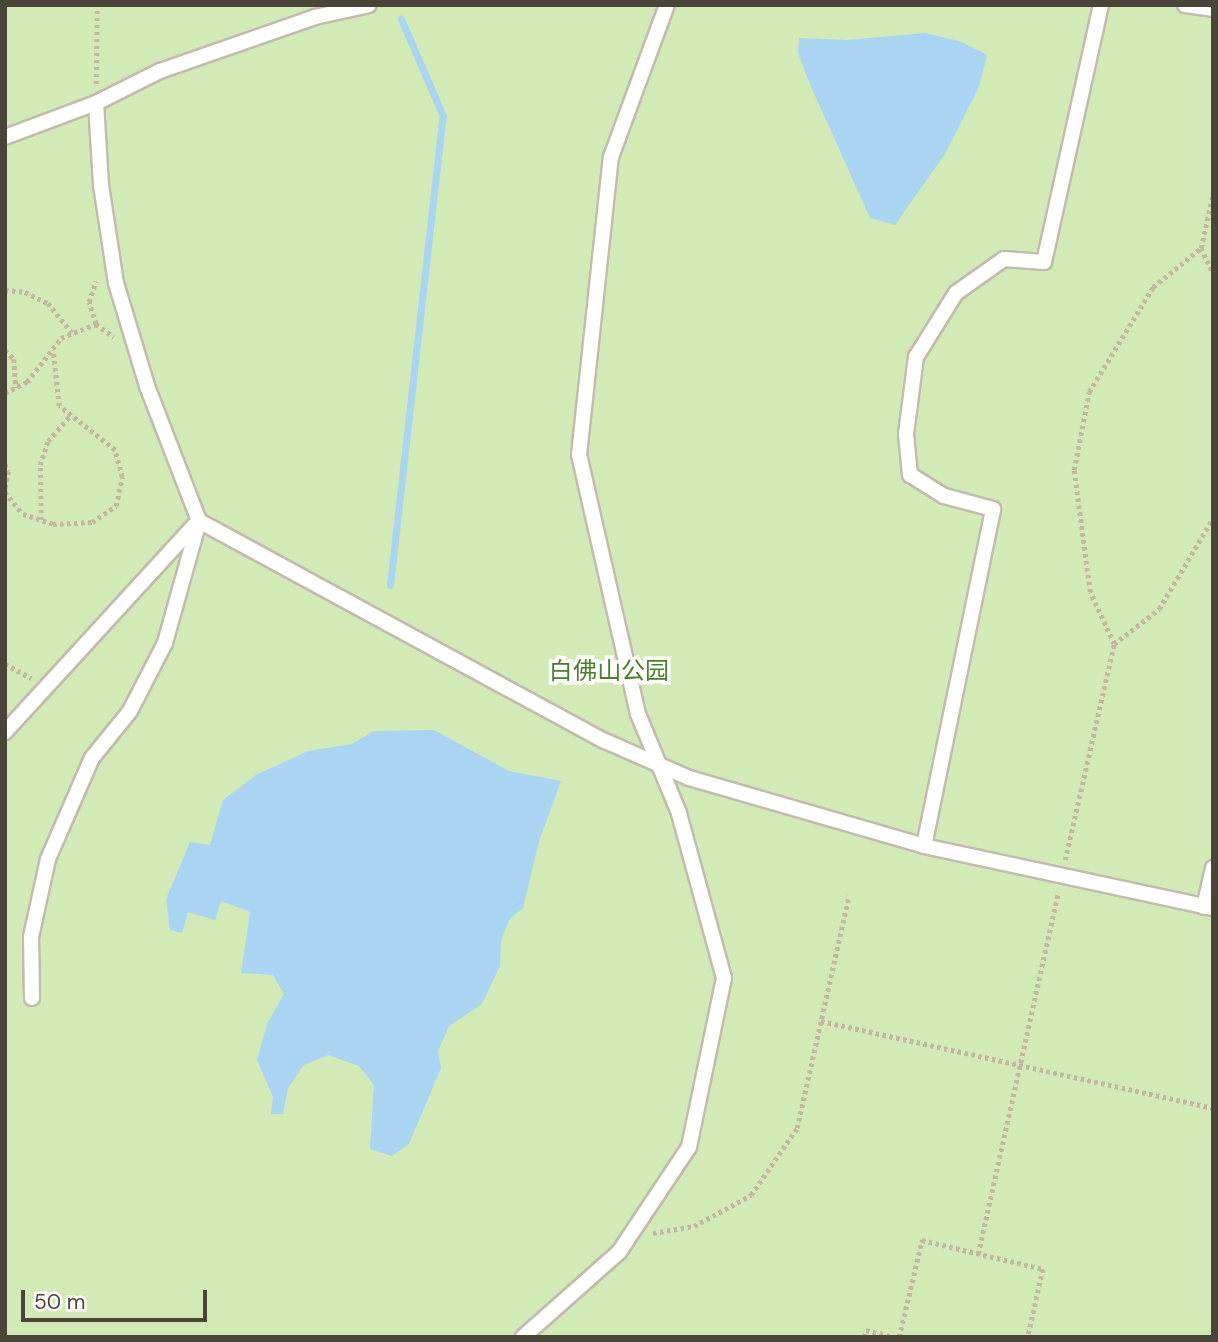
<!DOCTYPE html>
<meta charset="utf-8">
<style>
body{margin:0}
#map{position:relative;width:1218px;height:1342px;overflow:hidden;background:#f6f3ec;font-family:"DM Sans","Noto Sans SC",sans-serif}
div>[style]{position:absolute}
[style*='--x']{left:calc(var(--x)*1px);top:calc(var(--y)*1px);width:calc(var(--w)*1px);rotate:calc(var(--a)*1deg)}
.green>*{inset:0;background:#d2eab5}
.water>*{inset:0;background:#a9d4f2}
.stream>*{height:7px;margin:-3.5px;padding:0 3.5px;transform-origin:3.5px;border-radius:3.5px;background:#a9d4f2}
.path>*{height:4.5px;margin-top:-2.25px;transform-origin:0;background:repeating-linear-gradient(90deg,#c4b79f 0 3.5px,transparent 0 7px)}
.roads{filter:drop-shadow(2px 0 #c2bbae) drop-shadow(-2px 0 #c2bbae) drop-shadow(0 2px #c2bbae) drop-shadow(0 -2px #c2bbae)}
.lane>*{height:14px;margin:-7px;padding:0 7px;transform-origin:7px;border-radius:7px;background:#fff}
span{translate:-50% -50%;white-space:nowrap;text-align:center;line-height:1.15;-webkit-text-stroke:7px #fff;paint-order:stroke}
.park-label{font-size:24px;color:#4a7f2a}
.frame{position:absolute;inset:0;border:7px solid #4b4439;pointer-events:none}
.scale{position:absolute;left:21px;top:1290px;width:186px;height:32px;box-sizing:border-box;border:4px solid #4b4439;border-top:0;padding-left:9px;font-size:21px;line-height:24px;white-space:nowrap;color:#4b4439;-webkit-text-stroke:5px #fff;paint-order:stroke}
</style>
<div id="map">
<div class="green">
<i style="clip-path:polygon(5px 5px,1213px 5px,1213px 1337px,5px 1337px)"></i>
</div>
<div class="water">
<i style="clip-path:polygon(925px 33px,959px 41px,987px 55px,979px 87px,945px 154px,895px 225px,870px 218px,809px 82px,798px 53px,799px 38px,847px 40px)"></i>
<i style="clip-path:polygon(434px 730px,509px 771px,561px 781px,539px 841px,523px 908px,509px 920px,501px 941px,500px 966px,482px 1004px,449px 1026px,438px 1051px,441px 1068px,409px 1144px,392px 1156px,370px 1149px,374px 1085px,359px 1066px,328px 1055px,304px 1065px,288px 1088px,283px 1114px,271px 1114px,273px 1097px,257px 1060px,267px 1024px,284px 994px,273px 975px,241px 973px,250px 912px,221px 901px,215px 920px,188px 912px,182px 933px,170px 930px,166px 899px,190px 842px,210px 845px,223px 800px,256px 775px,308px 751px,352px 744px,374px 731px)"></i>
</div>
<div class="stream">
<i style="--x:390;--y:585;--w:472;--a:-83.6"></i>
<i style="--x:443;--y:116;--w:106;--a:-113.4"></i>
</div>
<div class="path">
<i style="--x:96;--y:84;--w:79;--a:-89.3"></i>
<i style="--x:1201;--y:248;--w:28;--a:64"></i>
<i style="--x:5;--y:290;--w:20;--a:6"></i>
<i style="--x:25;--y:292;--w:25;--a:26"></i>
<i style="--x:48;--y:303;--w:38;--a:51"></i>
<i style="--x:96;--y:324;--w:22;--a:36"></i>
<i style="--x:5;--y:350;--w:13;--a:45"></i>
<i style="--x:14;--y:359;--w:29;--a:86"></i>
<i style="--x:5;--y:393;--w:25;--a:-27"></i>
<i style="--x:27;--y:382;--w:56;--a:-52.3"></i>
<i style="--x:61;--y:338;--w:38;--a:-22"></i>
<i style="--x:96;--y:324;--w:23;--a:-108"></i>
<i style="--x:89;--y:302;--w:22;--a:-72"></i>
<i style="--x:5;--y:464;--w:8;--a:60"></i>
<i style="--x:9;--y:471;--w:19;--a:102"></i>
<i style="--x:5;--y:492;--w:28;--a:51"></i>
<i style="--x:23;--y:514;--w:32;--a:18"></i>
<i style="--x:53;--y:524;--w:39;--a:-3"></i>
<i style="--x:92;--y:522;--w:29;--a:-34"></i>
<i style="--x:116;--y:506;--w:30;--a:-78"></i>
<i style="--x:122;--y:477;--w:28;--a:-105"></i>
<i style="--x:115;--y:450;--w:71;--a:-141.8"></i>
<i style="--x:59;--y:406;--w:56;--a:-96.1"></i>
<i style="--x:41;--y:520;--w:55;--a:-91"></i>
<i style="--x:40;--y:465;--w:25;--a:-72"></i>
<i style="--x:48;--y:441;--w:33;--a:-49"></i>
<i style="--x:1114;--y:644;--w:57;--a:-37.9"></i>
<i style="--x:1159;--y:609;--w:106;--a:-59.3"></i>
<i style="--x:5;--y:664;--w:30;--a:28"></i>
<i style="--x:1065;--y:860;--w:221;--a:-77.2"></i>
<i style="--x:1114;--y:644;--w:57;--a:-114.8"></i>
<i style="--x:1090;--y:592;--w:123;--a:-97.5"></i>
<i style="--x:1074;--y:470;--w:79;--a:-79.1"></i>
<i style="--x:1089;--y:392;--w:123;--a:-58.6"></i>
<i style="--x:1153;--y:287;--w:62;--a:-39.1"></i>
<i style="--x:1201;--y:248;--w:55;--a:-77.5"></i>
<i style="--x:821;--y:1021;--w:402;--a:12.5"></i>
<i style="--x:653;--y:1233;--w:42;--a:-9.7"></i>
<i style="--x:694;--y:1226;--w:65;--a:-28.5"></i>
<i style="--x:751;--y:1195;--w:81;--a:-55.5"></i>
<i style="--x:797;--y:1128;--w:238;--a:-77.4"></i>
<i style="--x:978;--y:1254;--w:371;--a:-77.5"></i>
<i style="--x:864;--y:1337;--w:7;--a:-74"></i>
<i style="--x:866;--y:1330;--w:30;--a:14"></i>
<i style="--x:899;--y:1337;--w:100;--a:-76.7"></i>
<i style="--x:922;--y:1240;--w:124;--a:13.5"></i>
<i style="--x:1043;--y:1269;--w:70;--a:102.4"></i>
</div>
<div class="roads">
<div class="lane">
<i style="--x:1185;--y:5;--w:28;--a:8"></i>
<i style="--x:96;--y:103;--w:82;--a:86.5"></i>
<i style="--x:101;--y:185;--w:99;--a:81.3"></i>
<i style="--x:116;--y:283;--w:108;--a:73.2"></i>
<i style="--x:147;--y:386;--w:145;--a:68.9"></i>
<i style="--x:199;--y:521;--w:462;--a:28.5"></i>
<i style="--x:605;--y:741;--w:92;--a:23.8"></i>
<i style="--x:689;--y:778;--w:245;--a:16.1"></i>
<i style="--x:924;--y:846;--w:296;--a:12.1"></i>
<i style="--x:5;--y:137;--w:97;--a:-20.5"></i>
<i style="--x:96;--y:103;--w:72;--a:-26.6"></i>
<i style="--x:160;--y:71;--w:164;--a:-19.2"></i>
<i style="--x:315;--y:17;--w:55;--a:-12.5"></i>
<i style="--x:5;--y:732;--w:281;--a:-47.5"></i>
<i style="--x:924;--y:846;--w:344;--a:-78.4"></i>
<i style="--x:993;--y:509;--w:51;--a:-165.1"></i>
<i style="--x:944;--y:496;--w:40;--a:-148"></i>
<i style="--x:910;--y:475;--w:41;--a:-95.6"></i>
<i style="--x:906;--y:434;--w:78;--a:-82.6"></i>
<i style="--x:916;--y:357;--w:75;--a:-58"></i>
<i style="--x:956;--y:293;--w:59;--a:-35.3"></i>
<i style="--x:1004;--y:259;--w:40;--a:4.3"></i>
<i style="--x:1044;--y:262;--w:263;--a:-77.5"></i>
<i style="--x:1204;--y:907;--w:40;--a:-77"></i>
<i style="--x:32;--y:998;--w:61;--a:-90.9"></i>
<i style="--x:31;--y:937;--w:80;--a:-77.7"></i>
<i style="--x:48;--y:859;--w:110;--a:-66.5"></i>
<i style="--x:92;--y:758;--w:60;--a:-51"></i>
<i style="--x:130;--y:711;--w:76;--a:-62.8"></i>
<i style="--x:165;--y:643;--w:127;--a:-74.4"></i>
<i style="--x:523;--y:1337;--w:128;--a:-41.5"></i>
<i style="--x:619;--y:1252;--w:126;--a:-56.3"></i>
<i style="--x:689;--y:1147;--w:173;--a:-78.3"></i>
<i style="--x:724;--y:978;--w:171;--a:-105.3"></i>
<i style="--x:679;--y:813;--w:107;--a:-112.5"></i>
<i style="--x:638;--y:714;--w:266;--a:-102.8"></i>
<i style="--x:579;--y:455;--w:300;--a:-83.9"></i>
<i style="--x:611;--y:157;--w:162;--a:-69.8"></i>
</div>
</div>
<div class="park-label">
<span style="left:609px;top:671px">白佛山公园</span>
</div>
<div class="frame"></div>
<div class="scale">50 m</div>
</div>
